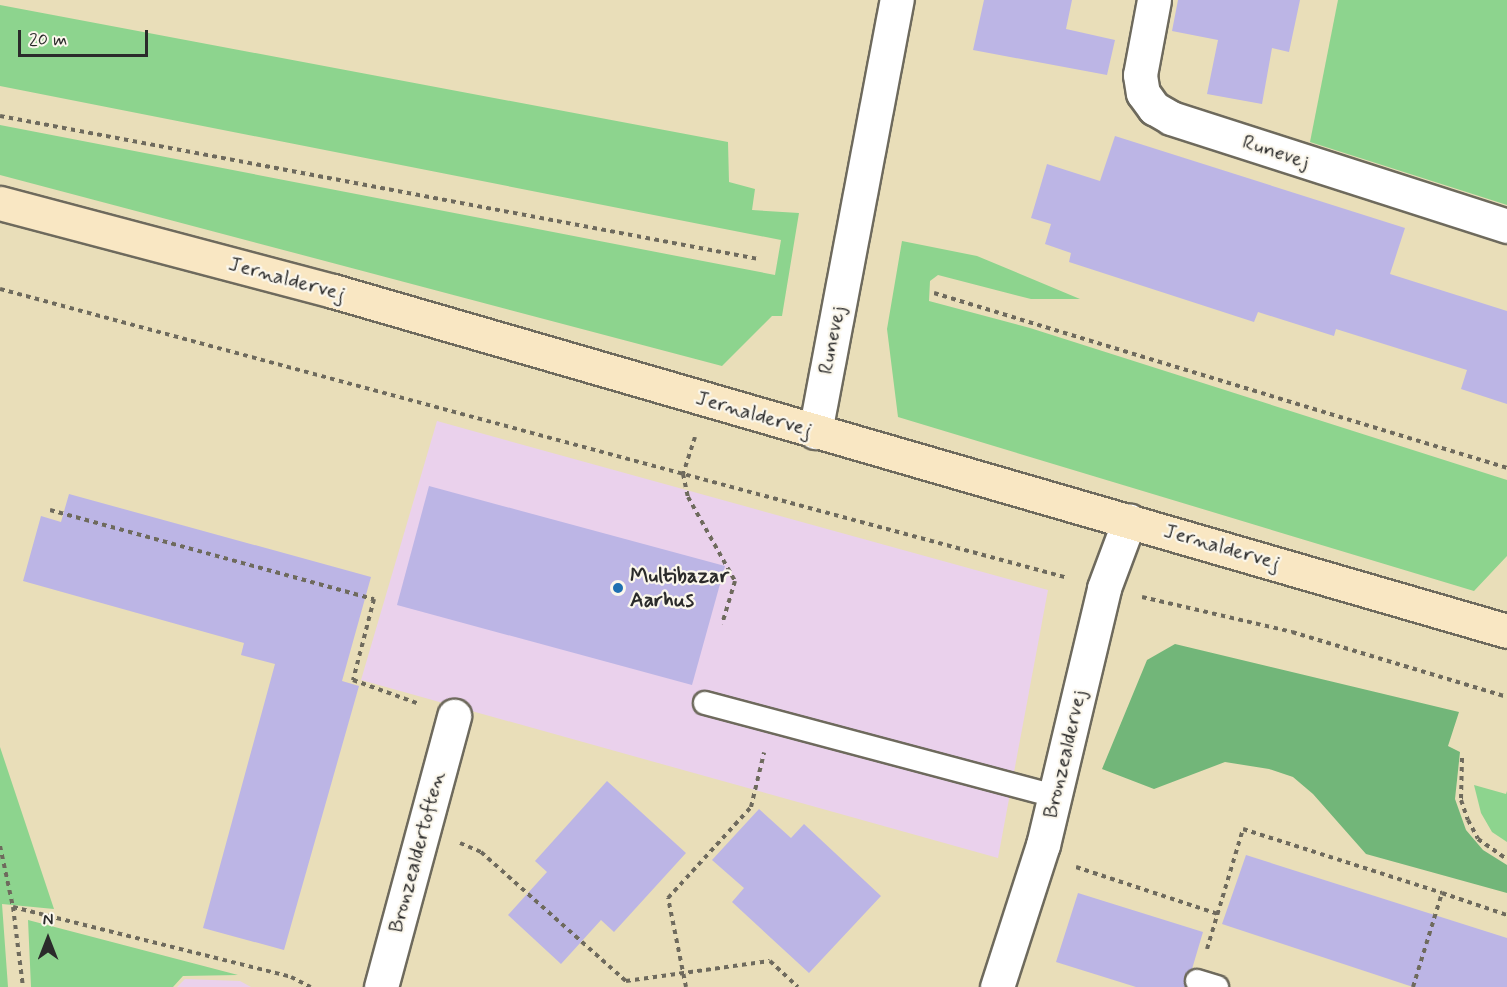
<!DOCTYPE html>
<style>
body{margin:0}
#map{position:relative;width:1507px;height:987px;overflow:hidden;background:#e9deb9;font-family:Mynerve,sans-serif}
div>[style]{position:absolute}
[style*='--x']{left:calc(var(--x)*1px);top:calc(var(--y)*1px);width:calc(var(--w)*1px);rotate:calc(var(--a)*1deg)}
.built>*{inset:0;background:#ead1ec}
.green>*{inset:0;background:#8dd48e}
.forest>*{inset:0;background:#72b679}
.building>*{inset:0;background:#bcb5e5}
.path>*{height:4px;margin-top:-2px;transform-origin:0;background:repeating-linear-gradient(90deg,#6e6a5d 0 4.5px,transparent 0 9px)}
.roads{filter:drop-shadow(2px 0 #6e6a5d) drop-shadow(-2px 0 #6e6a5d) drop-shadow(0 2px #6e6a5d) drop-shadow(0 -2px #6e6a5d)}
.lane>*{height:22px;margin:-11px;padding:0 11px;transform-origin:11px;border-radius:11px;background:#fff}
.street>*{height:33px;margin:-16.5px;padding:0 16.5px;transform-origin:16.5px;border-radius:16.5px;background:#fff}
.secondary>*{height:33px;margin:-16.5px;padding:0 16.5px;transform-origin:16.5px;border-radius:16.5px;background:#f9e7c3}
.dots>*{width:16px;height:16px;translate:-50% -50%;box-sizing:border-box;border:3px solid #fbf7ec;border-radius:50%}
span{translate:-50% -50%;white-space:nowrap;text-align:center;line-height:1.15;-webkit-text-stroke:4.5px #fbf7ec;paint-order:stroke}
.street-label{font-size:21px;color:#2b2b2b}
.poi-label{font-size:21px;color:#2b2b2b;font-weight:700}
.left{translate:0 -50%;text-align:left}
.north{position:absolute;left:18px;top:909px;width:60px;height:60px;-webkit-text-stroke:4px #fbf7ec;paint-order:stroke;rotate:0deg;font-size:16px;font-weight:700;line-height:24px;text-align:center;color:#2b2b2b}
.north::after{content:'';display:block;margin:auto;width:21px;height:27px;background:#2b2b2b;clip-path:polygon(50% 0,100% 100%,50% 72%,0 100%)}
.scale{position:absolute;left:18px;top:30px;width:130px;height:27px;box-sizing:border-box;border:3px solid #2b2b2b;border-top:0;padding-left:8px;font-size:18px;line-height:21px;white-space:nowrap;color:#2b2b2b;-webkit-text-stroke:4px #fbf7ec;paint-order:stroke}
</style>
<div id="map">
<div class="built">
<i style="clip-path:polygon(437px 421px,1048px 590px,998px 858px,361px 680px)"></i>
<i style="clip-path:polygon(185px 979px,240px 981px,251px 987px,177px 987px)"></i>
</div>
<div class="green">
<i style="clip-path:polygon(1338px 0,1507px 0,1507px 205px,1310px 142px)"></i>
<i style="clip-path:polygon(0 5px,728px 142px,729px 182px,755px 189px,752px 210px,799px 213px,782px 316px,772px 316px,722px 366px,0 175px,0 125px,775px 275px,781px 240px,0 86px)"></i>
<i style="clip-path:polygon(902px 241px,977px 256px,1080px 299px,1031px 299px,938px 275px,930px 281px,929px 301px,1030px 328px,1507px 480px,1507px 556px,1474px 591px,898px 417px,887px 329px)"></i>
<i style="clip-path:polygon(0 747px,54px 909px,2px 904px,8px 987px,0 987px)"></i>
<i style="clip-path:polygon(1474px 785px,1506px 794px,1507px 791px,1507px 842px,1492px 832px,1481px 813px)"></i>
<i style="clip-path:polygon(28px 920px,238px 975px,183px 976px,173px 987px,31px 987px)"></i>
</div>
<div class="forest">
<i style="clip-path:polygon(1175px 644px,1459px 712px,1448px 746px,1460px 752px,1455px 799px,1466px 830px,1483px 850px,1507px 865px,1507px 893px,1366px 854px,1313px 794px,1293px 777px,1269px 769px,1225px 762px,1154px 789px,1102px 769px,1147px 660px)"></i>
</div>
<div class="building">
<i style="clip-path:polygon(984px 0,1072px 0,1066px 29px,1115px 40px,1107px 75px,973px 50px)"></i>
<i style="clip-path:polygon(1178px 0,1300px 0,1289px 52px,1272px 48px,1262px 104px,1207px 94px,1218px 40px,1172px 31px)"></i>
<i style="clip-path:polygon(1115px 136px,1405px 228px,1390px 274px,1507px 311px,1507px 404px,1461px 389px,1467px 370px,1336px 329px,1334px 336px,1258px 312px,1254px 322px,1069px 262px,1071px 253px,1045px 244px,1051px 224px,1031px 218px,1047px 164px,1100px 181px)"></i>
<i style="clip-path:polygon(429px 486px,725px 566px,692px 685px,397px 605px)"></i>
<i style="clip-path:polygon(69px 494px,371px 577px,342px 681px,359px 686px,284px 950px,203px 928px,275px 664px,241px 655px,244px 643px,23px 581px,41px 516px,61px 522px)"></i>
<i style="clip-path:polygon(607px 781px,686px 853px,614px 932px,601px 920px,561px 964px,508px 915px,547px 872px,535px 861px)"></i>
<i style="clip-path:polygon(759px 809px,791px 838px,804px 824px,881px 896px,809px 973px,732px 902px,744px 888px,712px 860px)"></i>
<i style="clip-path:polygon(1246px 855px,1507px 938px,1507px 987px,1413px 987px,1222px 924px)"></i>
<i style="clip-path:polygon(1078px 893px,1203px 932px,1192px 969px,1184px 977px,1185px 987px,1136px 987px,1056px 962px)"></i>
</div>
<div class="path">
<i style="--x:0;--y:116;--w:771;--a:10.68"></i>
<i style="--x:0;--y:289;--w:1106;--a:15.14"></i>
<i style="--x:934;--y:293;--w:599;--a:16.98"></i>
<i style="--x:695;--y:437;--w:39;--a:108"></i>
<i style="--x:683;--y:474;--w:24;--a:78"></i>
<i style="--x:688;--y:497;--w:96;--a:60.8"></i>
<i style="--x:735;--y:581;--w:45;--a:106.8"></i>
<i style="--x:50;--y:510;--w:336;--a:15.4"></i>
<i style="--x:374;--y:599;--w:84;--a:104.5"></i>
<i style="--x:353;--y:680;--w:68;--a:19.8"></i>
<i style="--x:1142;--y:597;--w:154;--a:13.1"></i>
<i style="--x:1292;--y:632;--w:225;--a:16.8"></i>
<i style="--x:1462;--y:758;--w:42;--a:91.4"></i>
<i style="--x:1461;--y:800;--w:21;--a:71"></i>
<i style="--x:1468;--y:820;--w:21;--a:62"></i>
<i style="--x:1478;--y:839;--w:35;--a:35"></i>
<i style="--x:460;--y:843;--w:23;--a:23"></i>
<i style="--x:481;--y:852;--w:194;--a:41.7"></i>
<i style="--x:626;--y:981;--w:145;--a:-7.9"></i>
<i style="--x:770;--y:961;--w:38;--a:43"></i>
<i style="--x:0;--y:846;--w:62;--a:78"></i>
<i style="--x:13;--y:907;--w:81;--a:82.9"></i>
<i style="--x:1076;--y:867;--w:150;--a:18.3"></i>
<i style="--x:13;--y:907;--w:287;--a:14.1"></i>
<i style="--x:291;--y:977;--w:22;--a:27"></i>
<i style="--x:1207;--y:949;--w:125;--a:-73.3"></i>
<i style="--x:1243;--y:829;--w:209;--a:17.8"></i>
<i style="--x:686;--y:987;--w:91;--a:-101.4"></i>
<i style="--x:668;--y:898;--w:123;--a:-47.6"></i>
<i style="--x:751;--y:807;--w:56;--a:-76.5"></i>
<i style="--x:1413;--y:987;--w:98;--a:-72.9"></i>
<i style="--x:1442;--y:893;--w:69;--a:18.7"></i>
</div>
<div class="roads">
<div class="lane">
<i style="--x:705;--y:703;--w:362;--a:14.9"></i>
<i style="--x:1197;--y:981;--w:21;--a:17"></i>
</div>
<div class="street">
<i style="--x:1154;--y:0;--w:76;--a:100.6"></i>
<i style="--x:1140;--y:75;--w:18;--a:81"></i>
<i style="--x:1143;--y:93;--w:19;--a:54"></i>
<i style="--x:1154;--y:108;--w:20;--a:30"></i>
<i style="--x:1171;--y:118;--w:353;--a:17.8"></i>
<i style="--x:815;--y:432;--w:440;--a:-79.3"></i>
<i style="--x:381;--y:987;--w:281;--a:-74.9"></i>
<i style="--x:997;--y:987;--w:149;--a:-72.1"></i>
<i style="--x:1043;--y:845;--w:264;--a:-76.6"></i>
<i style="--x:1104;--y:588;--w:72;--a:-69.5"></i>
</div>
<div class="secondary">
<i style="--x:0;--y:203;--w:344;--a:14.8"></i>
<i style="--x:333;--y:291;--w:1222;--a:16.15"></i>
</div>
</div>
<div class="dots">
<i style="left:618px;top:588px;background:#1f6fb2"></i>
</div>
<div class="street-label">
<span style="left:1276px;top:152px;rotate:18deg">Runevej</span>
<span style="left:287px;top:279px;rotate:15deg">Jernaldervej</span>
<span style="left:832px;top:340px;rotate:-79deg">Runevej</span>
<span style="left:754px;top:414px;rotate:16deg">Jernaldervej</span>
<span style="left:1222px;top:547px;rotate:16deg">Jernaldervej</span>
<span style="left:1065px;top:754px;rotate:-77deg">Bronzealdervej</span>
<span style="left:417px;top:852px;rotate:-75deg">Bronzealdertoften</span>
</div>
<div class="poi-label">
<span class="left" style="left:630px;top:588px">Multibazar<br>Aarhus</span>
</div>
<div class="north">N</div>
<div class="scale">20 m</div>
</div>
